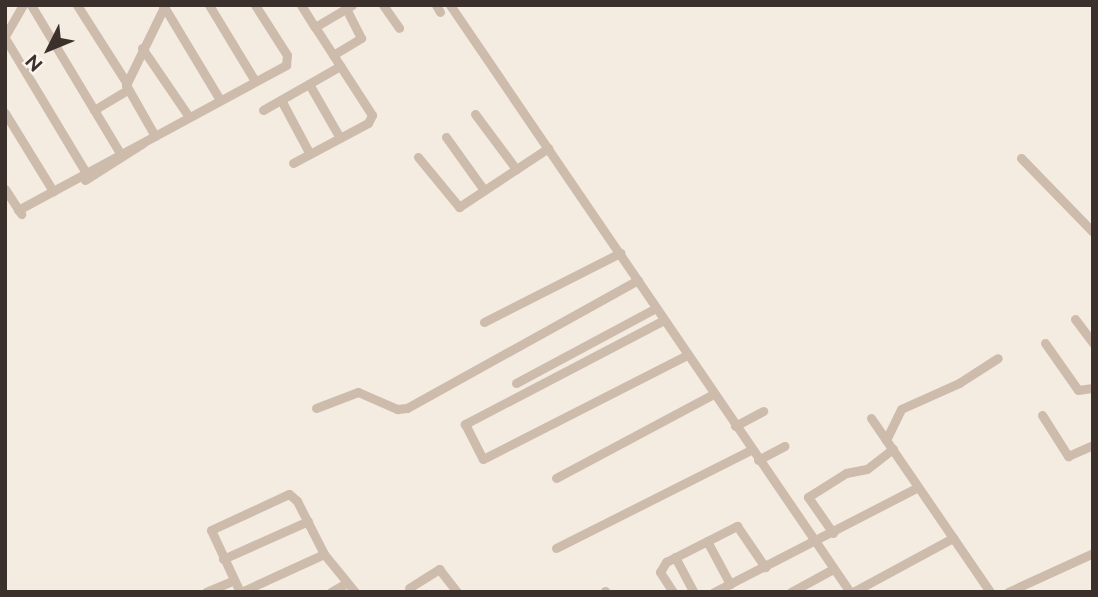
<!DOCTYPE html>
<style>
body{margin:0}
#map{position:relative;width:1098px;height:597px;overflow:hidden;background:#f4ebe1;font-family:Raleway,sans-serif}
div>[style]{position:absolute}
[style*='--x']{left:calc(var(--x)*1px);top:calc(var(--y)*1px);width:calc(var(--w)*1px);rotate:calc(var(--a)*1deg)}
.minor>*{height:9px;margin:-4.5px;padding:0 4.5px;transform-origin:4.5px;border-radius:4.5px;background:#cdbbac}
span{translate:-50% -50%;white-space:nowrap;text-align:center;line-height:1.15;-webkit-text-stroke:5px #fbf5ee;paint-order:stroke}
.frame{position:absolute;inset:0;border:7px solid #3b302b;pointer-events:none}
.north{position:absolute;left:14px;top:14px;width:70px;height:70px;-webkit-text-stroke:5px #fbf5ee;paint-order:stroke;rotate:227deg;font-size:19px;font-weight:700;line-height:28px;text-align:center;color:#3b302b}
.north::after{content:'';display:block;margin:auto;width:24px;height:32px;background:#3b302b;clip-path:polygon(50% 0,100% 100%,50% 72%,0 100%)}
</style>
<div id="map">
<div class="minor">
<i style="--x:31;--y:5;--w:173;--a:59"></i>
<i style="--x:77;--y:5;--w:91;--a:57.5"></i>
<i style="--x:163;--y:5;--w:111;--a:59"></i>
<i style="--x:209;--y:5;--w:89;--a:58.8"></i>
<i style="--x:301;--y:5;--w:26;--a:58"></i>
<i style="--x:315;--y:27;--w:43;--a:-30.7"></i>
<i style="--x:383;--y:5;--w:28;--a:55"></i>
<i style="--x:436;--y:5;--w:8;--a:60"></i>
<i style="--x:450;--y:5;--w:710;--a:55.73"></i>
<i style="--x:5;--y:36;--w:36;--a:-60"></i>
<i style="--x:5;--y:38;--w:157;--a:59"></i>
<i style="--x:142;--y:48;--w:83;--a:55.7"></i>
<i style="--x:333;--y:55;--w:33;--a:-31"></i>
<i style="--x:361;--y:38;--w:37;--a:-117"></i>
<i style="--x:309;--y:84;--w:62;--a:60.1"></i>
<i style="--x:281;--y:100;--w:61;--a:61.8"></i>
<i style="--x:94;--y:110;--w:39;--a:-31"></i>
<i style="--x:263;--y:110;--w:89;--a:-29.7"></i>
<i style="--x:5;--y:113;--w:92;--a:58.4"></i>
<i style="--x:475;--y:114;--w:69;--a:53.3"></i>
<i style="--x:155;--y:136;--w:59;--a:-119.6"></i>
<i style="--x:126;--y:85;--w:89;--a:-64"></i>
<i style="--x:446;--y:137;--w:65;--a:54.4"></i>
<i style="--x:418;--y:157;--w:65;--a:50.6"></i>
<i style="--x:459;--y:207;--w:107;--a:-33.5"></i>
<i style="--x:1021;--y:158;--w:103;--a:45.8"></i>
<i style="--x:293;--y:163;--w:85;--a:-28.1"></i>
<i style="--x:368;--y:123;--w:9;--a:-63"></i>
<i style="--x:372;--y:115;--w:105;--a:-122.9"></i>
<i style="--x:85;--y:180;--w:69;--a:-32.5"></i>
<i style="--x:5;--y:189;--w:30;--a:57"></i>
<i style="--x:18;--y:210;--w:305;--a:-28.4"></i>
<i style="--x:286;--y:65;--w:10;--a:-84"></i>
<i style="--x:287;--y:55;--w:59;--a:-122.6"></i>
<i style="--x:1075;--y:319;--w:30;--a:53"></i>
<i style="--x:664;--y:320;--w:225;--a:152.4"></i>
<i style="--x:465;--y:424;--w:39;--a:63"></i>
<i style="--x:483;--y:459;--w:229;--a:-27"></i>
<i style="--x:484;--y:322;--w:153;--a:-26.9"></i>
<i style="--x:1045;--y:343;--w:57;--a:54.9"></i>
<i style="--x:1078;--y:390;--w:15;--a:-8"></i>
<i style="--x:516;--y:383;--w:159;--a:-28.2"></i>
<i style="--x:316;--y:408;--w:45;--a:-20.9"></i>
<i style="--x:358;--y:392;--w:43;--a:23.6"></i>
<i style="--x:397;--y:409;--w:10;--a:-6"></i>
<i style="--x:407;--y:408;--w:264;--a:-29"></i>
<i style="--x:1042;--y:415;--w:49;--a:57.6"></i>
<i style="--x:1068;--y:456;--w:27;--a:-24"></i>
<i style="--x:871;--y:418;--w:211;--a:55.6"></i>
<i style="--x:735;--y:426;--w:32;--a:-28"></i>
<i style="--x:886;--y:440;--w:34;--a:-64"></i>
<i style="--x:901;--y:409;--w:64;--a:-24.1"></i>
<i style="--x:959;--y:383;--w:46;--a:-32.7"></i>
<i style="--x:758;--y:460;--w:30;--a:-28"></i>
<i style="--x:556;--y:478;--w:178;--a:-28.1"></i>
<i style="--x:833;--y:533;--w:44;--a:-124.8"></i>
<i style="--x:808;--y:497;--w:45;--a:-32.3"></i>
<i style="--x:846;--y:473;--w:21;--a:-11"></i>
<i style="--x:867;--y:469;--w:33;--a:-38"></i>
<i style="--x:707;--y:541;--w:49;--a:61.9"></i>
<i style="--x:556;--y:548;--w:218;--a:-26.7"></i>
<i style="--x:675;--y:557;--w:40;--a:62"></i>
<i style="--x:223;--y:559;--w:93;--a:-24.1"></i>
<i style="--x:409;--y:588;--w:36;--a:-32"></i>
<i style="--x:439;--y:569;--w:29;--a:52"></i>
<i style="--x:605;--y:591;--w:1;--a:90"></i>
<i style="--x:206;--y:592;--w:30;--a:-23"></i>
<i style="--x:240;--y:592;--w:68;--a:-115.1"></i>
<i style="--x:211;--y:530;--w:86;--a:-24.8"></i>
<i style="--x:289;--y:494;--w:11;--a:41"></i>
<i style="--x:297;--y:501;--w:59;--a:63"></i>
<i style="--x:324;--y:554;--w:49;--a:50.8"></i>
<i style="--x:241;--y:592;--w:91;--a:-24.6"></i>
<i style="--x:331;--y:592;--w:16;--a:-30"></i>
<i style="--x:673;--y:592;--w:24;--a:-123"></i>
<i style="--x:660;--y:572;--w:12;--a:-59"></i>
<i style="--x:666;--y:562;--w:80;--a:-26.9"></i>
<i style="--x:737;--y:526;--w:50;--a:55.7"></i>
<i style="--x:714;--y:592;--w:229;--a:-27.2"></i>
<i style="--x:791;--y:592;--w:48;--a:-28.7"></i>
<i style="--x:853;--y:592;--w:114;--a:-28.4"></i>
<i style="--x:1008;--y:592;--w:94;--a:-24.6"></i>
</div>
<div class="frame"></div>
<div class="north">N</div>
</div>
